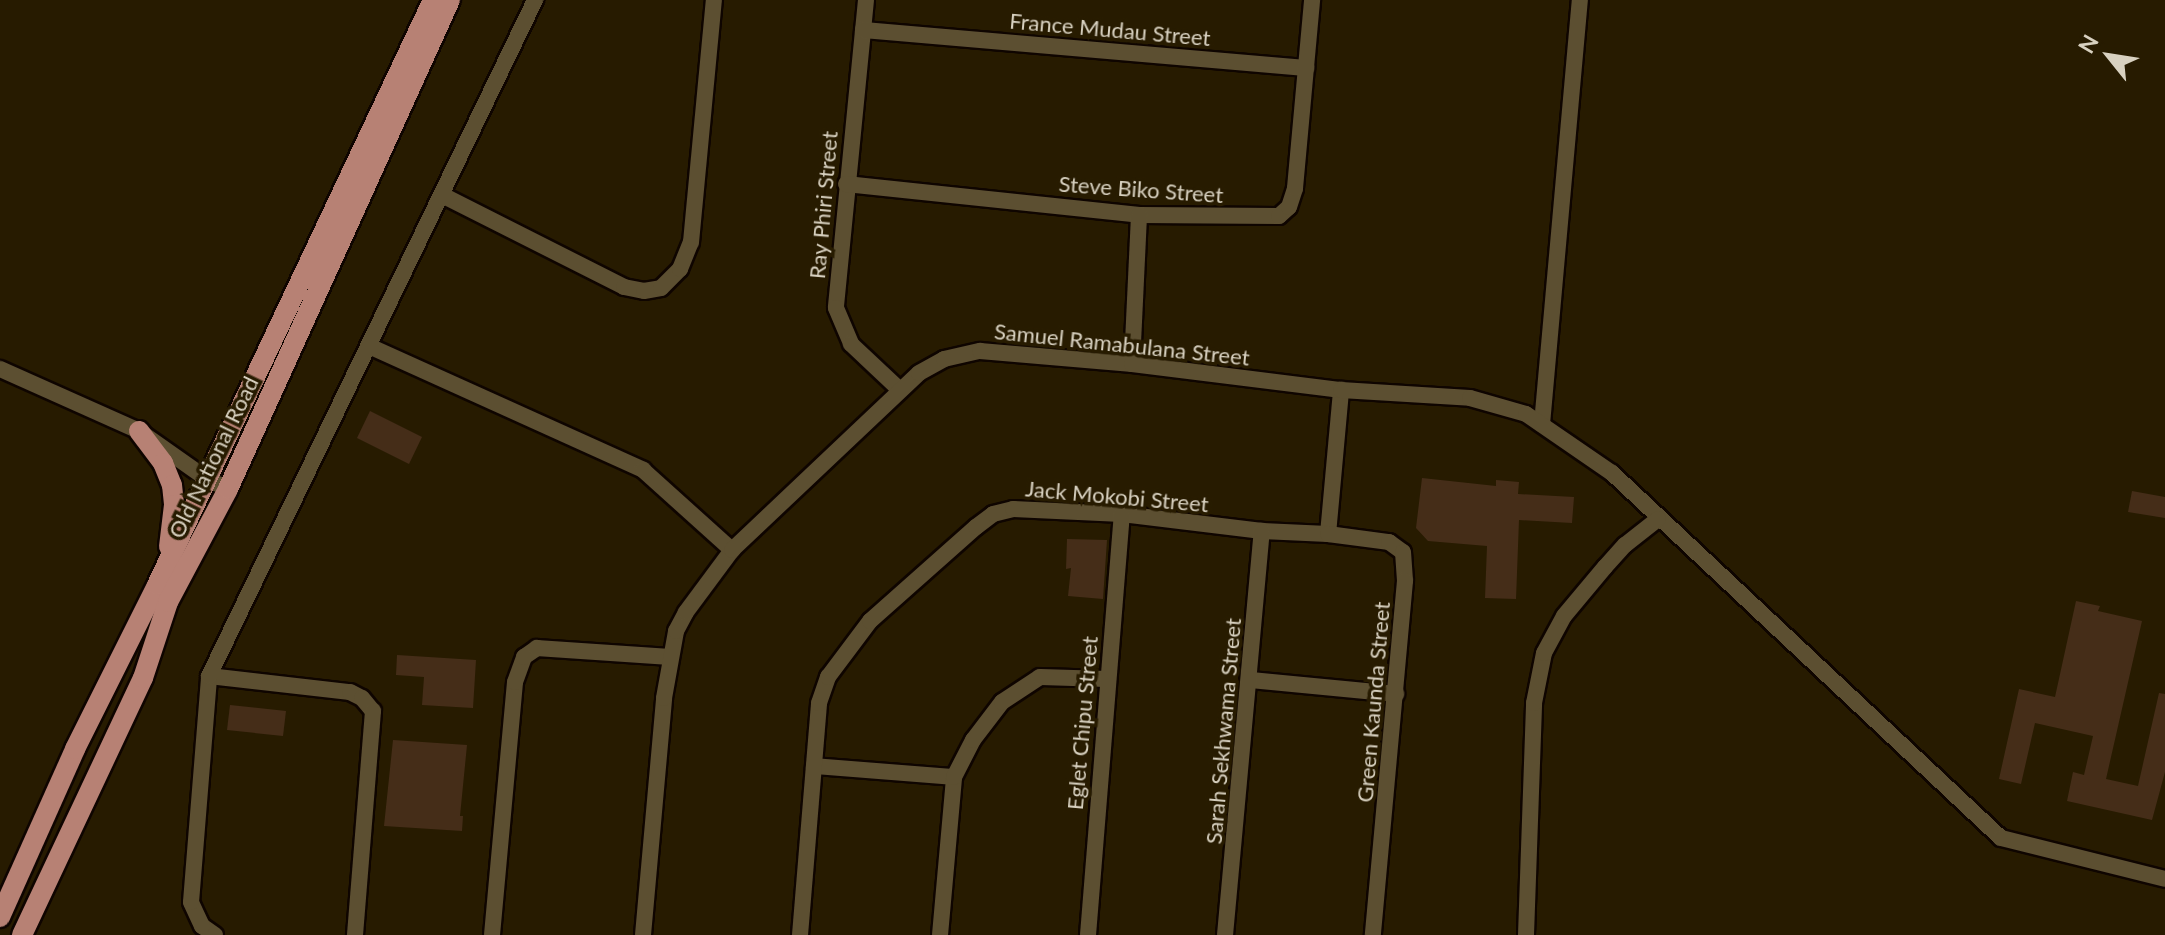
<!DOCTYPE html>
<style>
body{margin:0}
#map{position:relative;width:2165px;height:935px;overflow:hidden;background:#271b00;font-family:Lato,sans-serif}
div>[style]{position:absolute}
[style*='--x']{left:calc(var(--x)*1px);top:calc(var(--y)*1px);width:calc(var(--w)*1px);rotate:calc(var(--a)*1deg)}
.building>*{inset:0;background:#452d18}
.roads{filter:drop-shadow(2px 0 #0f0500) drop-shadow(-2px 0 #0f0500) drop-shadow(0 2px #0f0500) drop-shadow(0 -2px #0f0500)}
.minor>*{height:16px;margin:-8px;padding:0 8px;transform-origin:8px;border-radius:8px;background:#5c4f31}
.primary>*{height:20px;margin:-10px;padding:0 10px;transform-origin:10px;border-radius:10px;background:#b78174}
span{translate:-50% -50%;white-space:nowrap;text-align:center;line-height:1.15;-webkit-text-stroke:7px #271b00;paint-order:stroke}
.street-label{font-size:22px;color:#d8d1c0}
.north{position:absolute;left:2069px;top:16px;width:80px;height:80px;-webkit-text-stroke:6px #271b00;paint-order:stroke;rotate:300deg;font-size:22px;font-weight:700;line-height:32px;text-align:center;color:#d8d1c0}
.north::after{content:'';display:block;margin:auto;width:28px;height:36px;background:#d8d1c0;clip-path:polygon(50% 0,100% 100%,50% 72%,0 100%)}
</style>
<div id="map">
<div class="building">
<i style="clip-path:polygon(370px 411px,422px 437px,409px 464px,357px 438px)"></i>
<i style="clip-path:polygon(1422px 478px,1496px 486px,1496px 480px,1519px 482px,1518px 494px,1574px 497px,1572px 523px,1519px 520px,1516px 599px,1485px 598px,1487px 546px,1428px 541px,1416px 528px)"></i>
<i style="clip-path:polygon(2132px 491px,2165px 497px,2165px 518px,2128px 512px)"></i>
<i style="clip-path:polygon(1067px 539px,1107px 540px,1103px 599px,1068px 596px,1071px 568px,1066px 569px)"></i>
<i style="clip-path:polygon(2076px 601px,2100px 606px,2098px 611px,2142px 621px,2106px 779px,2138px 786px,2159px 693px,2165px 694px,2165px 772px,2152px 820px,2067px 801px,2073px 772px,2084px 775px,2093px 736px,2035px 723px,2021px 784px,1999px 779px,2019px 689px,2055px 697px)"></i>
<i style="clip-path:polygon(397px 655px,476px 660px,473px 708px,422px 705px,424px 677px,396px 675px)"></i>
<i style="clip-path:polygon(230px 705px,286px 711px,283px 736px,227px 730px)"></i>
<i style="clip-path:polygon(393px 740px,467px 745px,460px 816px,463px 816px,462px 831px,384px 826px)"></i>
</div>
<div class="roads">
<div class="minor">
<i style="--x:866;--y:0;--w:309;--a:95.6"></i>
<i style="--x:836;--y:308;--w:39;--a:67"></i>
<i style="--x:851;--y:344;--w:67;--a:43.2"></i>
<i style="--x:863;--y:30;--w:445;--a:4.9"></i>
<i style="--x:846;--y:184;--w:295;--a:6"></i>
<i style="--x:1139;--y:215;--w:140;--a:0.4"></i>
<i style="--x:1279;--y:216;--w:13;--a:-42"></i>
<i style="--x:1289;--y:207;--w:20;--a:-72"></i>
<i style="--x:1295;--y:188;--w:189;--a:-84.8"></i>
<i style="--x:442;--y:195;--w:204;--a:26.8"></i>
<i style="--x:624;--y:287;--w:20;--a:11"></i>
<i style="--x:644;--y:291;--w:17;--a:-10"></i>
<i style="--x:661;--y:288;--w:27;--a:-45"></i>
<i style="--x:680;--y:269;--w:29;--a:-68"></i>
<i style="--x:691;--y:242;--w:243;--a:-84.6"></i>
<i style="--x:369;--y:346;--w:301;--a:24.3"></i>
<i style="--x:643;--y:470;--w:120;--a:42"></i>
<i style="--x:1132;--y:364;--w:149;--a:-87.3"></i>
<i style="--x:0;--y:369;--w:152;--a:24"></i>
<i style="--x:139;--y:431;--w:83;--a:35.2"></i>
<i style="--x:207;--y:479;--w:23;--a:25"></i>
<i style="--x:1542;--y:424;--w:426;--a:-84.9"></i>
<i style="--x:1328;--y:534;--w:145;--a:-84.8"></i>
<i style="--x:209;--y:676;--w:142;--a:6.5"></i>
<i style="--x:350;--y:692;--w:13;--a:27"></i>
<i style="--x:362;--y:698;--w:17;--a:50"></i>
<i style="--x:373;--y:711;--w:225;--a:94.6"></i>
<i style="--x:1251;--y:680;--w:146;--a:5.5"></i>
<i style="--x:814;--y:766;--w:140;--a:4.5"></i>
<i style="--x:215;--y:935;--w:16;--a:-145"></i>
<i style="--x:202;--y:926;--w:26;--a:-115"></i>
<i style="--x:191;--y:902;--w:227;--a:-85.4"></i>
<i style="--x:209;--y:676;--w:751;--a:-64.25"></i>
<i style="--x:492;--y:935;--w:254;--a:-84.8"></i>
<i style="--x:515;--y:682;--w:27;--a:-70"></i>
<i style="--x:524;--y:657;--w:16;--a:-35"></i>
<i style="--x:537;--y:648;--w:133;--a:3.9"></i>
<i style="--x:643;--y:935;--w:238;--a:-84.9"></i>
<i style="--x:664;--y:698;--w:68;--a:-79.8"></i>
<i style="--x:676;--y:631;--w:21;--a:-62"></i>
<i style="--x:686;--y:612;--w:77;--a:-53.4"></i>
<i style="--x:732;--y:550;--w:257;--a:-43.4"></i>
<i style="--x:919;--y:373;--w:29;--a:-29"></i>
<i style="--x:944;--y:359;--w:37;--a:-13"></i>
<i style="--x:980;--y:351;--w:153;--a:4.9"></i>
<i style="--x:1132;--y:364;--w:211;--a:7.1"></i>
<i style="--x:1341;--y:390;--w:129;--a:3.5"></i>
<i style="--x:1470;--y:398;--w:58;--a:15.9"></i>
<i style="--x:1526;--y:414;--w:104;--a:34.5"></i>
<i style="--x:1612;--y:473;--w:533;--a:43.18"></i>
<i style="--x:2001;--y:838;--w:169;--a:14"></i>
<i style="--x:800;--y:935;--w:233;--a:-85.3"></i>
<i style="--x:819;--y:703;--w:28;--a:-71"></i>
<i style="--x:828;--y:677;--w:70;--a:-53.1"></i>
<i style="--x:870;--y:621;--w:142;--a:-41.6"></i>
<i style="--x:976;--y:527;--w:21;--a:-37"></i>
<i style="--x:993;--y:514;--w:21;--a:-14"></i>
<i style="--x:1013;--y:509;--w:109;--a:2.6"></i>
<i style="--x:1122;--y:514;--w:141;--a:6.9"></i>
<i style="--x:1262;--y:531;--w:66;--a:2.6"></i>
<i style="--x:1328;--y:534;--w:62;--a:7.5"></i>
<i style="--x:1389;--y:542;--w:17;--a:36"></i>
<i style="--x:1403;--y:552;--w:29;--a:86"></i>
<i style="--x:1405;--y:581;--w:355;--a:95.2"></i>
<i style="--x:940;--y:935;--w:159;--a:-84.9"></i>
<i style="--x:954;--y:777;--w:42;--a:-62.8"></i>
<i style="--x:973;--y:740;--w:48;--a:-52.7"></i>
<i style="--x:1002;--y:702;--w:45;--a:-33.3"></i>
<i style="--x:1040;--y:677;--w:67;--a:1.7"></i>
<i style="--x:1088;--y:935;--w:422;--a:-85.4"></i>
<i style="--x:1225;--y:935;--w:406;--a:-84.8"></i>
<i style="--x:1526;--y:935;--w:232;--a:-88"></i>
<i style="--x:1534;--y:703;--w:51;--a:-78.7"></i>
<i style="--x:1544;--y:653;--w:42;--a:-61.6"></i>
<i style="--x:1564;--y:616;--w:64;--a:-50.1"></i>
<i style="--x:1605;--y:567;--w:30;--a:-48"></i>
<i style="--x:1625;--y:545;--w:42;--a:-38.2"></i>
</div>
<div class="primary">
<i style="--x:139;--y:431;--w:40;--a:53"></i>
<i style="--x:163;--y:463;--w:24;--a:68"></i>
<i style="--x:172;--y:485;--w:20;--a:84"></i>
<i style="--x:174;--y:505;--w:42;--a:96.8"></i>
<i style="--x:0;--y:917;--w:184;--a:-65.9"></i>
<i style="--x:75;--y:749;--w:183;--a:-63.4"></i>
<i style="--x:157;--y:585;--w:647;--a:-64.74"></i>
<i style="--x:22;--y:935;--w:284;--a:-64.8"></i>
<i style="--x:143;--y:678;--w:80;--a:-71.8"></i>
<i style="--x:168;--y:602;--w:128;--a:-62"></i>
<i style="--x:228;--y:489;--w:537;--a:-65.58"></i>
</div>
</div>
<div class="street-label">
<span style="left:1110px;top:29px;rotate:5deg">France Mudau Street</span>
<span style="left:1141px;top:189px;rotate:4deg">Steve Biko Street</span>
<span style="left:823px;top:205px;rotate:-85deg">Ray Phiri Street</span>
<span style="left:1122px;top:344px;rotate:6deg">Samuel Ramabulana Street</span>
<span style="left:213px;top:457px;rotate:-64deg">Old National Road</span>
<span style="left:1117px;top:496px;rotate:5deg">Jack Mokobi Street</span>
<span style="left:1373px;top:702px;rotate:-85deg">Green Kaunda Street</span>
<span style="left:1082px;top:723px;rotate:-85deg">Eglet Chipu Street</span>
<span style="left:1223px;top:731px;rotate:-85deg">Sarah Sekhwama Street</span>
</div>
<div class="north">N</div>
</div>
